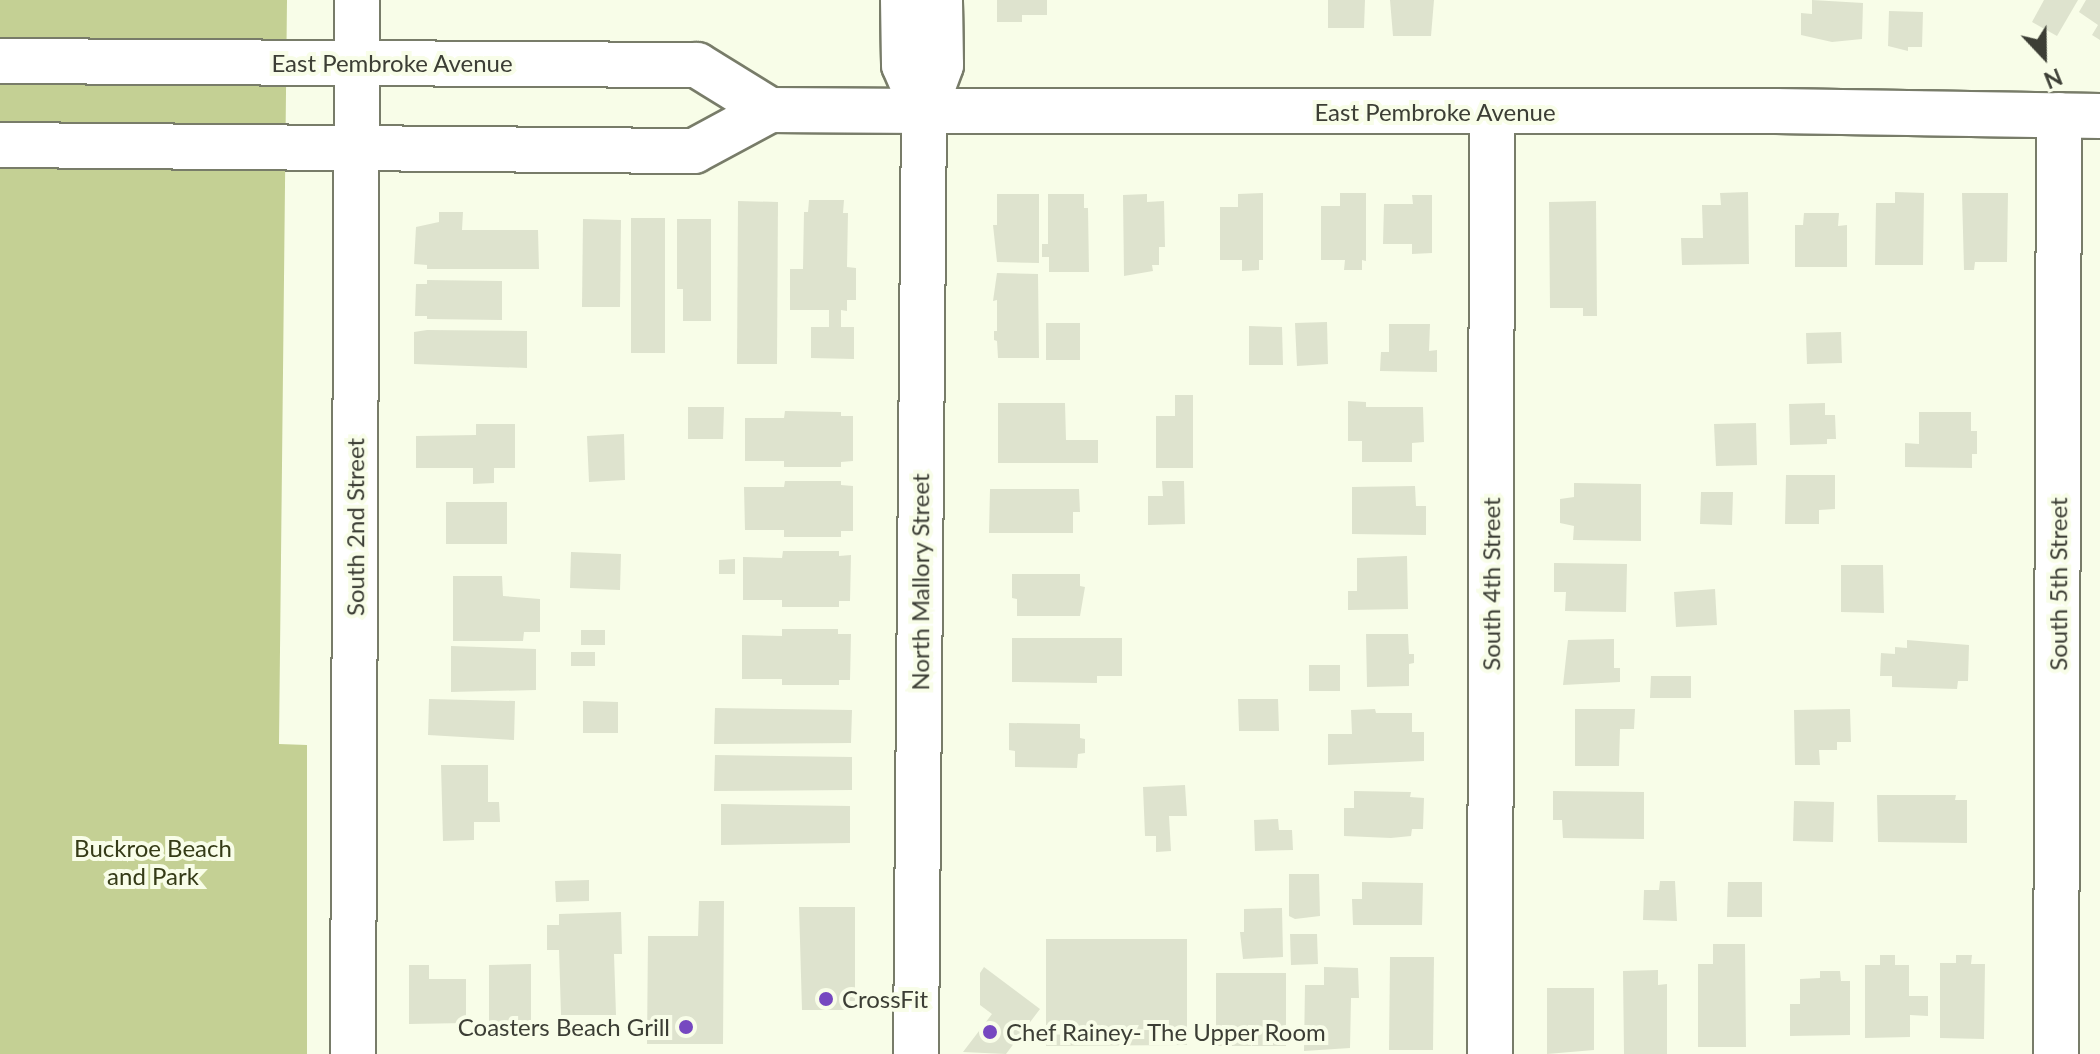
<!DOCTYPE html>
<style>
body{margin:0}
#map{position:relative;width:2100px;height:1054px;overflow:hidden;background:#f8fde8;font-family:Lato,sans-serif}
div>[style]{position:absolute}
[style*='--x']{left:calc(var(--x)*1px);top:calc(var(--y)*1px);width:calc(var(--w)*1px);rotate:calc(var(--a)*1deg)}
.green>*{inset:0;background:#c4d094}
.building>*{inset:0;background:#dee3ce}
.roads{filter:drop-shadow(2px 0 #787c69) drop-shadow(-2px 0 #787c69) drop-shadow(0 2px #787c69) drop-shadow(0 -2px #787c69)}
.minor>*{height:44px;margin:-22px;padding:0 22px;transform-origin:22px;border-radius:22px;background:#fff}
.major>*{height:44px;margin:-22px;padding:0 22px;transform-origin:22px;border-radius:22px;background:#fff}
.dots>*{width:22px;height:22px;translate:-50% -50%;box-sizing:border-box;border:4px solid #f8fde8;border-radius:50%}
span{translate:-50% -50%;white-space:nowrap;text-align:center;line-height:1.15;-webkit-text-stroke:8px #f8fde8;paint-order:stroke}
.street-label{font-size:24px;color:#3c3e35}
.park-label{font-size:24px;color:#353b17}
.poi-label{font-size:24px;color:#3c3e35}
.left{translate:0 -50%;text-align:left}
.right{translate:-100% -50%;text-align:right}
.north{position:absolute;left:2004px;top:16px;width:80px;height:80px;-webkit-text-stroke:6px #f8fde8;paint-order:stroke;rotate:158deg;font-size:22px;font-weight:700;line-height:32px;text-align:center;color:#3c3e35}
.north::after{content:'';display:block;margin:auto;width:28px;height:36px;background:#3c3e35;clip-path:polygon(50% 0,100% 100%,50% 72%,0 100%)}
</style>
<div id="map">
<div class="green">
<i style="clip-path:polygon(0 0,287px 0,279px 744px,307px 745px,307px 1054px,0 1054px)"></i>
</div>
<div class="building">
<i style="clip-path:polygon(997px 0,1047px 0,1047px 15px,1022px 15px,1022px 22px,997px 22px)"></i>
<i style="clip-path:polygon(1328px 0,1365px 0,1364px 28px,1328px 28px)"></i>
<i style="clip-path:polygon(1390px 0,1434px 0,1431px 36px,1393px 36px)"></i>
<i style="clip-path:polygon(1812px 0,1863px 3px,1862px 39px,1832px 42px,1801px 35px,1801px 13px,1812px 14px)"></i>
<i style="clip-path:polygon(2044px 0,2078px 0,2057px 36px,2032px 22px)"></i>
<i style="clip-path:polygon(2086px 0,2100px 0,2100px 40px,2092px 35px,2098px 25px,2079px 12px)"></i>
<i style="clip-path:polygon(1889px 11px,1923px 12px,1922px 47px,1908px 47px,1908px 51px,1888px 46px)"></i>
<i style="clip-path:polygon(1748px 192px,1749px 264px,1682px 265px,1681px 238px,1703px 238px,1702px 205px,1721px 205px,1720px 193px)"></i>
<i style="clip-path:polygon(1895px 192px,1924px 193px,1923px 265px,1875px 265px,1876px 203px,1895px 203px)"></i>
<i style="clip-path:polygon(1263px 193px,1263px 260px,1259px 260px,1259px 270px,1242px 271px,1242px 260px,1220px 260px,1220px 207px,1238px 207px,1238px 194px)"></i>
<i style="clip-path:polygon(1340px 193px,1366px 193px,1366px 261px,1362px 260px,1362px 270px,1344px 270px,1345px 260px,1321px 260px,1321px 206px,1340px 206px)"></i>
<i style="clip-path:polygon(1962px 193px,2008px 193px,2007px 262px,1975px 262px,1974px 270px,1964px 270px)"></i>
<i style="clip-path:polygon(997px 194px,1039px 194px,1039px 263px,997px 262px,993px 225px,997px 225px)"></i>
<i style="clip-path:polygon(1048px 194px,1084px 194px,1084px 208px,1088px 208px,1089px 272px,1049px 272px,1049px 257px,1042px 257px,1042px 244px,1048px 244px)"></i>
<i style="clip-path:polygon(1147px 194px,1147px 202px,1164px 201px,1165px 247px,1159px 247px,1159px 265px,1152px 265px,1153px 271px,1124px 276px,1123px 195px)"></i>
<i style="clip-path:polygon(1412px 195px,1432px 195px,1432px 253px,1412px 254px,1412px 244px,1383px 244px,1384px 204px,1413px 204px)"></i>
<i style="clip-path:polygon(809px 200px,844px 200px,843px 213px,848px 213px,847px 267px,856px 268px,856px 300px,847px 300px,847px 311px,841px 310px,841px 327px,854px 327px,854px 359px,811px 358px,811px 327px,829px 327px,829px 310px,790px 310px,790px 269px,803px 269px,804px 212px,808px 212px)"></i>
<i style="clip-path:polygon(738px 201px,778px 202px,777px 364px,737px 364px)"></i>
<i style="clip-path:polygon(1596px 201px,1597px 316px,1583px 316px,1583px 308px,1550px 308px,1549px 202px)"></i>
<i style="clip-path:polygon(439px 212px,463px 212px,462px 230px,538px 230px,539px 269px,427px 269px,427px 265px,414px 264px,416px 227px,439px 222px)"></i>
<i style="clip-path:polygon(1804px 213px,1839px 213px,1838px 226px,1847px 225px,1847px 267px,1795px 267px,1795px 225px,1803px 225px)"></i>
<i style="clip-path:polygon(631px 218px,665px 218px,665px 353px,631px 353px)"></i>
<i style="clip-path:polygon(583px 219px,621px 220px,620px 307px,582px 307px)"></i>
<i style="clip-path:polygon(677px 219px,711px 219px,711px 321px,683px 321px,683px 289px,677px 289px)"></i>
<i style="clip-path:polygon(997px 273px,1038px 274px,1039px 358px,998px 358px,997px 341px,994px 340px,994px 331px,997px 331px,997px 300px,993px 301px)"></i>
<i style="clip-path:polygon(427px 280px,502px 281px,502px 320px,427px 319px,427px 316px,415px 316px,416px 284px,427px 284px)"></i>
<i style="clip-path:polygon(1327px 322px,1328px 364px,1297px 366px,1295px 323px)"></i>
<i style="clip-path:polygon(1046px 323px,1080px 323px,1080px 360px,1046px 360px)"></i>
<i style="clip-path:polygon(1389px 324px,1430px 324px,1429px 351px,1437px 350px,1437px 372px,1380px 371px,1381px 352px,1389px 352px)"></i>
<i style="clip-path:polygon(1249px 326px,1282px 327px,1283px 365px,1249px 365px)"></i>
<i style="clip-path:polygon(427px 330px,527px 331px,527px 368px,414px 364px,414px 332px)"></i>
<i style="clip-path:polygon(1841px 332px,1842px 363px,1807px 364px,1806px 333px)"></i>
<i style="clip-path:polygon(1175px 395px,1193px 395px,1193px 468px,1156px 468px,1156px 416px,1175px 416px)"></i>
<i style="clip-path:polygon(1348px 401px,1366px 402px,1366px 407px,1423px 407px,1424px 442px,1412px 443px,1412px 462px,1362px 462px,1362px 441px,1348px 441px)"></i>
<i style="clip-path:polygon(998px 403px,1065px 403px,1066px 440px,1098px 440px,1098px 463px,998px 463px)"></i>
<i style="clip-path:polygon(1825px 403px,1825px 415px,1835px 415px,1836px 439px,1827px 439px,1827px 444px,1790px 445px,1789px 404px)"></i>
<i style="clip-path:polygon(688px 407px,724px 407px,723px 439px,688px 439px)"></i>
<i style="clip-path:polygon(785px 411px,841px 412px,841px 416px,853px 416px,853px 461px,841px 462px,841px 467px,784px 467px,784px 461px,745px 461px,745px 418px,784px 418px)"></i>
<i style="clip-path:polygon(1919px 412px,1971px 412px,1971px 431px,1977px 431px,1977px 454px,1972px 454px,1972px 468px,1905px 467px,1905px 443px,1919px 444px)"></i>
<i style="clip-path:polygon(1756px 423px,1757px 465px,1716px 466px,1714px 424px)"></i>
<i style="clip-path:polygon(476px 424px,515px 424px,515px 468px,494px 468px,494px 483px,473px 484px,473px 468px,416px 468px,416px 436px,476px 435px)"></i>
<i style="clip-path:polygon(624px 434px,625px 480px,589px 482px,587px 436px)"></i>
<i style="clip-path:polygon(1786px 475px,1835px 475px,1835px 509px,1819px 510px,1819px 524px,1785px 524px)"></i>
<i style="clip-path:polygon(785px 481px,841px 481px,841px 485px,853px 486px,853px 531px,841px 531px,841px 537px,784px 537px,784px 530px,745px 530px,744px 487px,784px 487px)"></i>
<i style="clip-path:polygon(1162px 481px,1184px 481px,1185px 524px,1148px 525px,1148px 496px,1163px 496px)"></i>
<i style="clip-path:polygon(1574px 483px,1641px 484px,1641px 541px,1573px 540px,1574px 526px,1560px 523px,1560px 499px,1574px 497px)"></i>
<i style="clip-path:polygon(1415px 486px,1416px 506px,1426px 506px,1426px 535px,1352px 534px,1352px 487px)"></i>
<i style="clip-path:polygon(990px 489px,1079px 489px,1080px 512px,1073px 512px,1073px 533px,989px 533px)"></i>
<i style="clip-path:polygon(1701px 492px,1733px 492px,1732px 525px,1700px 524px)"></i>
<i style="clip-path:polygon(446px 502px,507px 502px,507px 544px,446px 544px)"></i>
<i style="clip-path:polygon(783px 551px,839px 551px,839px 556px,851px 555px,850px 601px,839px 601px,839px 607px,782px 607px,782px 600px,743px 600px,743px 557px,782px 558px)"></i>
<i style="clip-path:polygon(571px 552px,621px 554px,620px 590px,570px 588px)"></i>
<i style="clip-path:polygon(1407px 556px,1408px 609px,1348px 610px,1348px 591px,1357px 591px,1357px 558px)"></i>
<i style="clip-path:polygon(735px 559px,735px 574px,719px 574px,719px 560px)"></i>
<i style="clip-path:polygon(1554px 563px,1627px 564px,1626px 612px,1565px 611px,1566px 592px,1554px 592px)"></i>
<i style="clip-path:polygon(1841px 565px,1883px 565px,1884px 613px,1841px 612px)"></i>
<i style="clip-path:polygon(1012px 574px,1080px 574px,1080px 586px,1085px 587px,1080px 616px,1017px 616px,1017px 599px,1012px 598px)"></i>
<i style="clip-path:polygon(453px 576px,502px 576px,503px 596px,540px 599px,540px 632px,524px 632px,523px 641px,453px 641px)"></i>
<i style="clip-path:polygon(1715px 589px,1717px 625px,1676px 627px,1674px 592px)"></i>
<i style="clip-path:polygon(782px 629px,838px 629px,838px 634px,851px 634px,850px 680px,839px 680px,839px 685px,782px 685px,782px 679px,742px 679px,742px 635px,782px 636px)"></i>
<i style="clip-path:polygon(581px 630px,605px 630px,605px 645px,581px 645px)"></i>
<i style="clip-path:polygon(1366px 634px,1408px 634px,1409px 654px,1414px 654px,1414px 663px,1409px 664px,1409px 686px,1367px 687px)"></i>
<i style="clip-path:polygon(1012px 638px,1122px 638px,1122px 676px,1097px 676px,1097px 683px,1012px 682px)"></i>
<i style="clip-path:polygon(1614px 639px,1614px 668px,1620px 668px,1620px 682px,1563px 685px,1568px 640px)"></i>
<i style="clip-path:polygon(1907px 640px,1969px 645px,1968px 681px,1958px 681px,1957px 689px,1892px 687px,1892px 676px,1880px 676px,1881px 653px,1895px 654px,1895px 647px,1907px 648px)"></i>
<i style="clip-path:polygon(451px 646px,536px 649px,536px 690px,451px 692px)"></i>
<i style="clip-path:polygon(571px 652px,595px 652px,595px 666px,571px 666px)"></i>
<i style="clip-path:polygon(1309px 665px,1340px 665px,1340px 691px,1309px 691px)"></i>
<i style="clip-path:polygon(1651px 676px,1691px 676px,1691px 698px,1650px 698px)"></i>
<i style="clip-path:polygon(429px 699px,515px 701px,514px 740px,428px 735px)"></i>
<i style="clip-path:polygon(1238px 699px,1278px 699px,1279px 731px,1239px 731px)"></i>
<i style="clip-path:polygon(583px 701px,618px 702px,618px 733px,583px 733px)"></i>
<i style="clip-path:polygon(715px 708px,852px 710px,851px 743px,714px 744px)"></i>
<i style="clip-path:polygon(1375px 709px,1376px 713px,1412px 713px,1412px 732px,1424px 732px,1424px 761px,1328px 765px,1328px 734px,1352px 734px,1351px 710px)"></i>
<i style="clip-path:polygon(1575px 709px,1635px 709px,1634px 729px,1620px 729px,1619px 766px,1575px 766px)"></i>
<i style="clip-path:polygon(1850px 709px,1851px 742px,1837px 742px,1837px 750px,1819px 750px,1820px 765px,1795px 765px,1794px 710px)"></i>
<i style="clip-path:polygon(1009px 723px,1080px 724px,1080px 738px,1085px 739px,1085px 753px,1078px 754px,1077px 768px,1015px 767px,1015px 751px,1009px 750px)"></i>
<i style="clip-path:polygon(715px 755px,852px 757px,852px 790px,714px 791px)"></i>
<i style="clip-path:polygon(441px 765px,488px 765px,488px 802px,499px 802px,500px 822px,474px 822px,474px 840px,443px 841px)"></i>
<i style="clip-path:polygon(1185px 785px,1187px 816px,1169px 816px,1171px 851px,1156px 852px,1156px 836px,1145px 836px,1143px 787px)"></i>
<i style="clip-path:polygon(1354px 791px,1411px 792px,1410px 797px,1424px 798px,1423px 829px,1412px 829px,1411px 836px,1391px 838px,1344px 836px,1344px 808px,1354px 808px)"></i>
<i style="clip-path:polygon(1553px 791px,1644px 792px,1644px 839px,1563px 838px,1562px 820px,1553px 820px)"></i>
<i style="clip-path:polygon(1877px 795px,1956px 795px,1955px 800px,1967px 800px,1967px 843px,1878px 842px)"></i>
<i style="clip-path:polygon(1794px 801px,1834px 802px,1833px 842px,1793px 841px)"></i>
<i style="clip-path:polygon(721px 804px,850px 806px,850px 843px,721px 845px)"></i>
<i style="clip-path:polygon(1278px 819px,1279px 830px,1292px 830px,1293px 850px,1255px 851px,1254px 820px)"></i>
<i style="clip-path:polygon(1289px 874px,1319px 874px,1320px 916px,1295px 919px,1289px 916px)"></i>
<i style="clip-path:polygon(589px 880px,589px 901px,556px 902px,555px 881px)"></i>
<i style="clip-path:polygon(1660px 881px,1675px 881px,1677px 921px,1643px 920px,1644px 890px,1659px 890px)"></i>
<i style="clip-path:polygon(1362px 882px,1423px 883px,1422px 925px,1353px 925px,1352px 899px,1362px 899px)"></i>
<i style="clip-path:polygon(1728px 882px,1762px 882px,1762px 917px,1727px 917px)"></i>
<i style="clip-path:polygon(699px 901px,724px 901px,723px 1044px,647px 1044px,648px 936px,698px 936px)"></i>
<i style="clip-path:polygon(799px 907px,855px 907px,855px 1001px,850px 1001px,850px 1010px,802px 1010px)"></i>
<i style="clip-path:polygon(1282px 908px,1283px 957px,1243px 959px,1240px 932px,1244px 932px,1244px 909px)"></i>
<i style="clip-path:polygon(621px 912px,622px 954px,614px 954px,616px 1015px,561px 1015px,559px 950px,547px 950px,547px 925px,559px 925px,559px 914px)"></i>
<i style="clip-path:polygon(1290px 934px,1317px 934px,1318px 964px,1291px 965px)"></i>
<i style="clip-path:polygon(1046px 939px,1187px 939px,1187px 1045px,1046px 1046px)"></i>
<i style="clip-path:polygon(1713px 944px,1745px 944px,1746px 1047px,1698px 1047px,1698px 964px,1713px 964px)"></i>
<i style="clip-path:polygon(1880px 955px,1895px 955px,1895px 965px,1909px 965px,1909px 996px,1928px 996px,1928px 1016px,1910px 1015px,1910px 1037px,1865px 1038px,1865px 965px,1880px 965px)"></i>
<i style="clip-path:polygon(1956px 955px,1972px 955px,1971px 964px,1985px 964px,1984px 1039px,1940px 1038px,1940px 963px,1956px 963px)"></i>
<i style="clip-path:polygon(1390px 957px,1434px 957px,1433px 1050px,1389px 1050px)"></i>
<i style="clip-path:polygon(531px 964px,531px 1026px,489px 1026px,489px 965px)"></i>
<i style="clip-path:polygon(409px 965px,429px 965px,429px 979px,466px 979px,466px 1023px,409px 1024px)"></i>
<i style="clip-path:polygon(984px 967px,1040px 1009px,1006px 1054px,963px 1052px,992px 1014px,980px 1005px,980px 973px)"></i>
<i style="clip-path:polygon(1324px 967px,1358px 968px,1359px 998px,1351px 998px,1350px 1048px,1304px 1051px,1305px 985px,1324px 985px)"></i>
<i style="clip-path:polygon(1658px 970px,1658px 985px,1667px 984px,1667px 1054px,1624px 1054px,1623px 971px)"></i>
<i style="clip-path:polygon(1820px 971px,1840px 971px,1841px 981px,1850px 981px,1850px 1035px,1790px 1036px,1790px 1004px,1800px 1004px,1800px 979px,1820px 978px)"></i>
<i style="clip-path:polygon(1216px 973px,1286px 973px,1286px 1046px,1216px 1046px)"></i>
<i style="clip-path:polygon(1547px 988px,1594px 988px,1594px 1050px,1547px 1054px)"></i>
</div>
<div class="roads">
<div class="minor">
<i style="--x:0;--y:61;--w:697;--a:0.33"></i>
<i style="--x:697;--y:65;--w:86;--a:31.7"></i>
<i style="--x:0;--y:145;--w:694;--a:0.5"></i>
<i style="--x:694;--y:151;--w:86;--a:-28.3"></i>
<i style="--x:770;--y:110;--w:154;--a:0.4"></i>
<i style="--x:924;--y:111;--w:943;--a:90.49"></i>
<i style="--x:353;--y:1054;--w:1054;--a:-89.78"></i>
<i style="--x:1490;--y:1054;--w:941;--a:-89.88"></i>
<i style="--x:2056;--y:1054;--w:939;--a:-89.82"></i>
</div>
<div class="major">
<i style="--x:903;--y:0;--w:65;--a:89.1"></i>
<i style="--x:904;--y:65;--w:50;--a:66.5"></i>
<i style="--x:924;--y:111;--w:852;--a:0"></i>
<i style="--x:1776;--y:111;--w:324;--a:0.9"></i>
<i style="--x:924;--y:111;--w:49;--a:-69.7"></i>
<i style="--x:941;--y:65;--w:65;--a:-90.9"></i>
</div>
</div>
<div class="dots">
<i style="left:826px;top:999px;background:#7648c0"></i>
<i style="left:686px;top:1027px;background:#7648c0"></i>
<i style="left:990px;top:1032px;background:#7648c0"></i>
</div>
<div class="street-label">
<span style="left:392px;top:63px">East Pembroke Avenue</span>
<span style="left:1435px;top:112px">East Pembroke Avenue</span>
<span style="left:355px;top:527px;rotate:-90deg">South 2nd Street</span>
<span style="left:920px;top:582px;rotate:-90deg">North Mallory Street</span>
<span style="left:1491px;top:584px;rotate:-90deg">South 4th Street</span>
<span style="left:2058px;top:584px;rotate:-90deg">South 5th Street</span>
</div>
<div class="park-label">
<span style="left:153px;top:862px">Buckroe Beach<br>and Park</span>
</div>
<div class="poi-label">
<span class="left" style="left:842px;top:999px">CrossFit</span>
<span class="right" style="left:670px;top:1027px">Coasters Beach Grill</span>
<span class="left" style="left:1006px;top:1032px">Chef Rainey- The Upper Room</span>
</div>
<div class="north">N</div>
</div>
